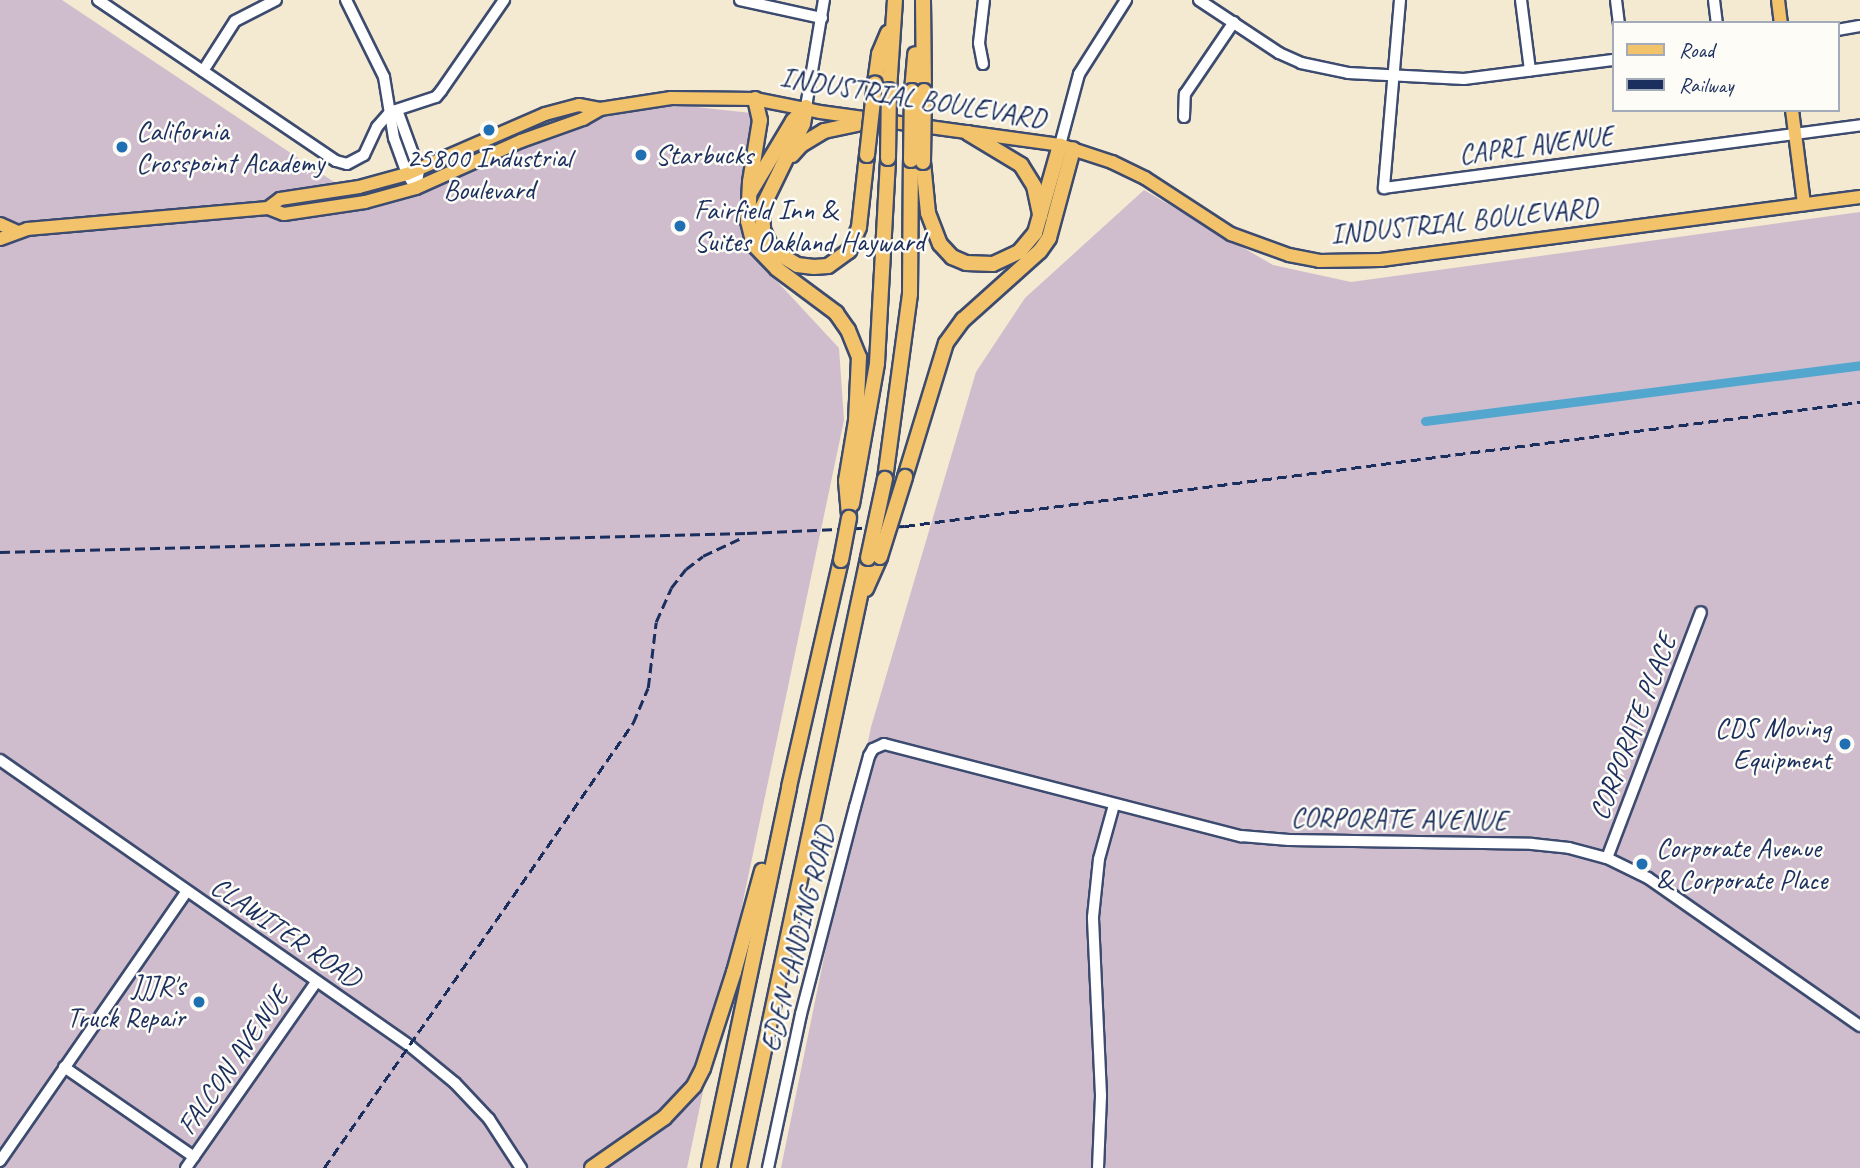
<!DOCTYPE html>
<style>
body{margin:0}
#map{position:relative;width:1860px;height:1168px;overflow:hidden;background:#f4e9d1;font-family:Caveat,sans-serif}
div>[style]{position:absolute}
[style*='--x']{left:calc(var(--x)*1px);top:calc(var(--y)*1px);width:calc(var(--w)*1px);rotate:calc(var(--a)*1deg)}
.industrial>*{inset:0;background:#cfbdce}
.canal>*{height:9px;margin:-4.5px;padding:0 4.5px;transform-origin:4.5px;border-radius:4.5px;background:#53a7cf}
.roads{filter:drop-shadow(2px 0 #3c4b6f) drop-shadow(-2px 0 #3c4b6f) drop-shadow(0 2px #3c4b6f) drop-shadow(0 -2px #3c4b6f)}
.minor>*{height:10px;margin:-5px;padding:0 5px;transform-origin:5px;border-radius:5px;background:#fff}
.major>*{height:12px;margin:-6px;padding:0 6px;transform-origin:6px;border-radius:6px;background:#f2c36a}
.highway>*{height:14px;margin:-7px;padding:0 7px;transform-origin:7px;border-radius:7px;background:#f2c36a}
.rail>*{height:2.5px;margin-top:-1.25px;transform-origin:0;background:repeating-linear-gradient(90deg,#1b2f5e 0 10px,transparent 0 15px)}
.bridges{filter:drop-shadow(2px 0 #3c4b6f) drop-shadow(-2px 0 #3c4b6f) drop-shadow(0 2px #3c4b6f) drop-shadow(0 -2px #3c4b6f)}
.highway-bridge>*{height:14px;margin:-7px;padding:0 7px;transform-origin:7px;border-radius:7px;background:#f2c36a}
.dots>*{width:19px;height:19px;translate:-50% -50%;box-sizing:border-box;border:4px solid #fdfcf7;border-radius:50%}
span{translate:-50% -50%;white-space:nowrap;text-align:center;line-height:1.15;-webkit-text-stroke:5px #fdfcf7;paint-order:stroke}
.street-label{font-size:28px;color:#1b2f5e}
.poi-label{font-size:28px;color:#1b2f5e}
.left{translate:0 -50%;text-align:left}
.right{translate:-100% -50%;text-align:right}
.legend{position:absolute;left:1612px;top:21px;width:228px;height:91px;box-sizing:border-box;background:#fdfcf7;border:2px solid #a3aaba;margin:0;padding:9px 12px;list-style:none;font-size:21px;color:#1b2f5e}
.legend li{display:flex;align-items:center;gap:14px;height:35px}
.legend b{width:35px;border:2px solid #a3aaba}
</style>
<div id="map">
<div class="industrial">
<i style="clip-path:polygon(0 0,62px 0,346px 190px,437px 157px,623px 99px,751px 113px,743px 220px,760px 263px,839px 348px,844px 420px,687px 1168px,0 1168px)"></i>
<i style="clip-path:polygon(1144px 190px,1273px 265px,1351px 282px,1860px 212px,1860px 1168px,781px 1168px,871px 727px,976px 372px,1025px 298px)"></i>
</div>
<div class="canal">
<i style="--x:1425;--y:421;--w:439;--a:-7.3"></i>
</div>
<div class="roads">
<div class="minor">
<i style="--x:98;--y:0;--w:287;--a:34.1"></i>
<i style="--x:336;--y:161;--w:11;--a:15"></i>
<i style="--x:347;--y:164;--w:19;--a:-28"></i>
<i style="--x:364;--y:155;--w:31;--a:-65"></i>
<i style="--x:377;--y:127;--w:20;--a:-49"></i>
<i style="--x:390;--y:112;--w:48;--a:-18.1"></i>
<i style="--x:436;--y:97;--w:8;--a:-50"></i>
<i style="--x:441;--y:91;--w:111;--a:-55.3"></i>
<i style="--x:346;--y:0;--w:86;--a:63.7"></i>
<i style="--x:384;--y:77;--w:62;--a:80.7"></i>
<i style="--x:394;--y:138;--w:38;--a:70"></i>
<i style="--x:407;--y:174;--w:17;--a:57"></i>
<i style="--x:740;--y:0;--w:84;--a:12.4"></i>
<i style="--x:1199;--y:0;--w:96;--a:33.5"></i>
<i style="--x:1279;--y:53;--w:24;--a:24"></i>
<i style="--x:1301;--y:63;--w:48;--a:12"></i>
<i style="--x:1348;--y:73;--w:116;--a:3"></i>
<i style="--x:1464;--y:79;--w:150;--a:-7.3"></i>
<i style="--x:1400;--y:0;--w:189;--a:94.9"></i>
<i style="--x:1384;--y:188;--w:480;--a:-7.5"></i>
<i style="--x:1521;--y:0;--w:71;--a:82.7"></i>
<i style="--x:1616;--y:0;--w:23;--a:83"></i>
<i style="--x:1714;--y:0;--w:23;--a:83"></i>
<i style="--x:1837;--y:30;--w:23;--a:-10"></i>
<i style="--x:983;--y:64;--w:21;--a:-101"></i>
<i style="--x:979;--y:43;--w:43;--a:-83.4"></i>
<i style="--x:203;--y:71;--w:59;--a:-57.4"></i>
<i style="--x:235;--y:21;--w:46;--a:-27.1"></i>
<i style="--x:806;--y:107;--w:109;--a:-80.5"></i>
<i style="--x:397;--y:110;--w:64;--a:69.9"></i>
<i style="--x:419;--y:170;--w:18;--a:99"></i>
<i style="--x:1184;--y:117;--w:23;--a:-88"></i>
<i style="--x:1185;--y:94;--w:87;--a:-55.8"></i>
<i style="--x:1060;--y:145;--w:73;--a:-75"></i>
<i style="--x:1079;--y:74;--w:88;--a:-57.6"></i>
<i style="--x:0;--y:760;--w:500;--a:34.9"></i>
<i style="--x:410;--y:1046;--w:58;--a:39.4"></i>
<i style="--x:455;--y:1083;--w:50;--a:46.6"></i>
<i style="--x:489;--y:1119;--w:59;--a:56.9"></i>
<i style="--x:1607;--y:858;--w:263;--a:-69.1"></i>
<i style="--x:64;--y:1067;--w:158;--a:34.7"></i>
<i style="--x:0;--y:1161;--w:328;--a:-55.3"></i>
<i style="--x:186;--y:1168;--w:228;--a:-55"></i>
<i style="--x:768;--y:1168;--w:157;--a:-77.9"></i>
<i style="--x:801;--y:1014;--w:214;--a:-75.4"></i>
<i style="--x:855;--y:807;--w:53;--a:-74.6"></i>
<i style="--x:869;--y:756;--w:8;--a:-60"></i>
<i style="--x:873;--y:749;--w:12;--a:-24"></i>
<i style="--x:884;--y:744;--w:369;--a:14.5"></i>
<i style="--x:1241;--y:836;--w:48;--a:4.8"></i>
<i style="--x:1289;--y:840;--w:243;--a:0.9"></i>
<i style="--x:1532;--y:844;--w:37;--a:6"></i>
<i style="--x:1569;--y:848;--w:39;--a:15"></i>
<i style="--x:1607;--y:858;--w:46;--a:26"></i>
<i style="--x:1648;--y:878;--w:259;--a:34.9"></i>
<i style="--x:1098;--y:1168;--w:73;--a:-87.6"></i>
<i style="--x:1101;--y:1095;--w:178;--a:-92.6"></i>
<i style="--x:1093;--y:917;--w:58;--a:-84.1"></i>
<i style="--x:1099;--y:859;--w:56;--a:-74.5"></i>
</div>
<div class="major">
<i style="--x:1778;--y:0;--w:23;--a:83"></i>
<i style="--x:1792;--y:110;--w:95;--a:82.7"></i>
<i style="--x:268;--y:208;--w:15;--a:-37"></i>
<i style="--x:280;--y:199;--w:80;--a:-8.6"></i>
<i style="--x:359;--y:187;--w:50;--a:-15.2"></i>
<i style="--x:407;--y:174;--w:150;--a:-23.5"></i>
<i style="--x:545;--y:114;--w:35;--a:-15"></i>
<i style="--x:579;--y:105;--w:21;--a:11"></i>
<i style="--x:0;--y:224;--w:17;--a:24"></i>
<i style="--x:0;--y:239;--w:29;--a:-20"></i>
<i style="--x:27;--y:229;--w:242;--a:-5"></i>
<i style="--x:268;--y:208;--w:17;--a:21"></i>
<i style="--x:284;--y:214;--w:82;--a:-8.4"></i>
<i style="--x:365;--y:202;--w:53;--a:-15.4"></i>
<i style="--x:416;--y:188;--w:115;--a:-24.1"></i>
<i style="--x:521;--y:141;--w:66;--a:-19.5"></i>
<i style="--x:583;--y:119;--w:20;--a:-30"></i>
<i style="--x:600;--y:109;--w:72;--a:-8.8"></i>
<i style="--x:671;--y:98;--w:84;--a:0.7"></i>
<i style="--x:755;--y:99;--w:66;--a:11.3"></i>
<i style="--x:820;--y:112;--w:242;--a:7.8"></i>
<i style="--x:1060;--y:145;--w:55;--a:18.1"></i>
<i style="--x:1112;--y:162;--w:37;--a:26"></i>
<i style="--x:1145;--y:178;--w:103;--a:33.1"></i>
<i style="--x:1231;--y:234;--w:62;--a:19.9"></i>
<i style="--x:1289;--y:255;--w:31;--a:11"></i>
<i style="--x:1319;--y:261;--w:62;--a:-0.9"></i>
<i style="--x:1381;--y:260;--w:483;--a:-7.5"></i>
</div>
<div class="highway">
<i style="--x:923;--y:0;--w:91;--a:89.4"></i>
<i style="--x:875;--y:83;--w:29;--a:-82"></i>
<i style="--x:879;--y:54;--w:23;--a:-67"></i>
<i style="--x:889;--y:90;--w:90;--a:-86.2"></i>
<i style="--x:912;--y:91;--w:37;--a:-85"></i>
<i style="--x:755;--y:99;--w:22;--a:77"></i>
<i style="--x:760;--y:120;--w:63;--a:99.2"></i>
<i style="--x:750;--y:182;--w:39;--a:93"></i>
<i style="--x:748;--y:221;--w:25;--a:76"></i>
<i style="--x:754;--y:245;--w:33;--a:46"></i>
<i style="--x:777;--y:269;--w:74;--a:36.7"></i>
<i style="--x:836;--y:313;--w:21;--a:55"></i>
<i style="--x:848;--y:330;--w:29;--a:68"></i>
<i style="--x:859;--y:357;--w:64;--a:92.7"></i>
<i style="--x:856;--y:421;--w:61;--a:99.5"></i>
<i style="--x:846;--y:481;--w:37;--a:85"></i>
<i style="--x:806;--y:107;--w:17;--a:100"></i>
<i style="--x:803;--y:124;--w:93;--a:116"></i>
<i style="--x:762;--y:208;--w:22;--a:87"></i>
<i style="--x:763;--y:230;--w:19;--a:65"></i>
<i style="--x:771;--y:247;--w:11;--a:41"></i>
<i style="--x:779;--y:254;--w:21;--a:31"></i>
<i style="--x:797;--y:265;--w:17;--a:7"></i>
<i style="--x:814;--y:267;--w:14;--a:-4"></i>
<i style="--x:828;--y:266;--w:26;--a:-36"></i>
<i style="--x:849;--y:251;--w:26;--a:-67"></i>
<i style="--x:859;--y:227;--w:72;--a:-83.7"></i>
<i style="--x:968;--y:133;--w:62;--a:31.1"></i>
<i style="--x:1021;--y:165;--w:25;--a:58"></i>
<i style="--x:1034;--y:186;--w:30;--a:78"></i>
<i style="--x:792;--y:155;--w:13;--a:-48"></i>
<i style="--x:801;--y:145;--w:27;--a:-31"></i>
<i style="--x:824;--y:131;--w:57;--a:-12.1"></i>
<i style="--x:923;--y:162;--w:51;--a:84.4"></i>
<i style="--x:928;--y:213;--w:33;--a:69"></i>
<i style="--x:940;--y:244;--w:18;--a:47"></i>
<i style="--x:952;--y:257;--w:15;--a:23"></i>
<i style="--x:966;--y:263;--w:27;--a:2"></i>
<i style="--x:993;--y:264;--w:29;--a:-25"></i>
<i style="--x:1019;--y:252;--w:25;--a:-50"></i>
<i style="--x:1035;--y:233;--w:91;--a:-74.1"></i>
<i style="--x:751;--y:191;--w:82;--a:-59"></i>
<i style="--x:793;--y:121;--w:18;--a:-47"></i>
<i style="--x:905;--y:477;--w:140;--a:-73"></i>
<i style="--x:946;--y:343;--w:29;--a:-54"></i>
<i style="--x:963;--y:320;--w:103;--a:-41.9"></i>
<i style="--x:1040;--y:251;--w:16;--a:-55"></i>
<i style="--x:1049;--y:238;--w:92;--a:-74.9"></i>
<i style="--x:885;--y:479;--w:187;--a:-82.3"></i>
<i style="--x:910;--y:294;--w:134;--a:-89.6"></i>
<i style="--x:852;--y:504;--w:143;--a:-79.9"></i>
<i style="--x:877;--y:363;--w:205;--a:-86.9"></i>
<i style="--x:866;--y:589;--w:35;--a:-66"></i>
<i style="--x:592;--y:1168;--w:88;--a:-34.8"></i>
<i style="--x:664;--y:1118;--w:44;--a:-46.8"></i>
<i style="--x:694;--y:1086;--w:20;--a:-63"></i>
<i style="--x:703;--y:1068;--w:101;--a:-72.1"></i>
<i style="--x:734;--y:972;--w:105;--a:-74.5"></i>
<i style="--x:709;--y:1168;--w:389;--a:-78.1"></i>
<i style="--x:789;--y:787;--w:233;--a:-77.1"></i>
<i style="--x:739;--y:1168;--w:623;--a:-78.06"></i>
</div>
</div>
<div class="rail">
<i style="--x:0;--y:552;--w:747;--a:-1.46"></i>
<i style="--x:747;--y:533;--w:158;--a:-2.5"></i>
<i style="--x:905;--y:526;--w:963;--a:-7.4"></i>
<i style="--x:324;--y:1168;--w:542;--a:-55.22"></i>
<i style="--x:633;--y:723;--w:38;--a:-67"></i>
<i style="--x:648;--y:688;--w:66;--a:-83.1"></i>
<i style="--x:656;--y:622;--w:37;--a:-66"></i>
<i style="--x:671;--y:588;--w:24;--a:-52"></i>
<i style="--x:686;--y:569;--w:21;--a:-37"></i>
<i style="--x:703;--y:556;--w:42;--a:-25.3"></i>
</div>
<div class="bridges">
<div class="highway-bridge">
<i style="--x:867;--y:155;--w:72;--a:-83.7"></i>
<i style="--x:888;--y:158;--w:68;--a:-89.2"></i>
<i style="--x:911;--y:160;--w:69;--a:-89.2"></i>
<i style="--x:923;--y:162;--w:71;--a:-89.2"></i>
<i style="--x:880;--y:557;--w:84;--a:-72.6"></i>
<i style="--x:868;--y:558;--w:81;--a:-77.9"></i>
<i style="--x:841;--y:560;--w:43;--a:-79.2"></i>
</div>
</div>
<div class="dots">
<i style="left:489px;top:130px;background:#1f6fb2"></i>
<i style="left:122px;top:147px;background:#1f6fb2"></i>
<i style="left:641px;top:155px;background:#1f6fb2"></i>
<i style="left:680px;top:226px;background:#1f6fb2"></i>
<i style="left:1845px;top:744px;background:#1f6fb2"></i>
<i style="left:1642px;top:864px;background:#1f6fb2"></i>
<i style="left:199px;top:1002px;background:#1f6fb2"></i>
</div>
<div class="street-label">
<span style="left:913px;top:98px;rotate:9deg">INDUSTRIAL BOULEVARD</span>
<span style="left:1536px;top:145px;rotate:-7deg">CAPRI AVENUE</span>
<span style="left:1464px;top:221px;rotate:-6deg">INDUSTRIAL BOULEVARD</span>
<span style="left:1633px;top:727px;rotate:-69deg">CORPORATE PLACE</span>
<span style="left:1399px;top:819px;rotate:1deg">CORPORATE AVENUE</span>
<span style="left:286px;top:932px;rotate:34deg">CLAWITER ROAD</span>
<span style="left:798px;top:939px;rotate:-76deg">EDEN LANDING ROAD</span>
<span style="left:233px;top:1061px;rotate:-55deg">FALCON AVENUE</span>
</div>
<div class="poi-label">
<span class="left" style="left:136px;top:147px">California<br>Crosspoint Academy</span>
<span class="left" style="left:655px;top:155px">Starbucks</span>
<span style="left:489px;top:174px">25800 Industrial<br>Boulevard</span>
<span class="left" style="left:694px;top:226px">Fairfield Inn &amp;<br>Suites Oakland Hayward</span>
<span class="right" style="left:1831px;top:744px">CDS Moving<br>Equipment</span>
<span class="left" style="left:1656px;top:864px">Corporate Avenue<br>&amp; Corporate Place</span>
<span class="right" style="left:185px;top:1002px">JJJR's<br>Truck Repair</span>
</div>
<ul class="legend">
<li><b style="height:9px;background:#f2c36a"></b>Road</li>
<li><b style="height:9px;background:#1b2f5e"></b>Railway</li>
</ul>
</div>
